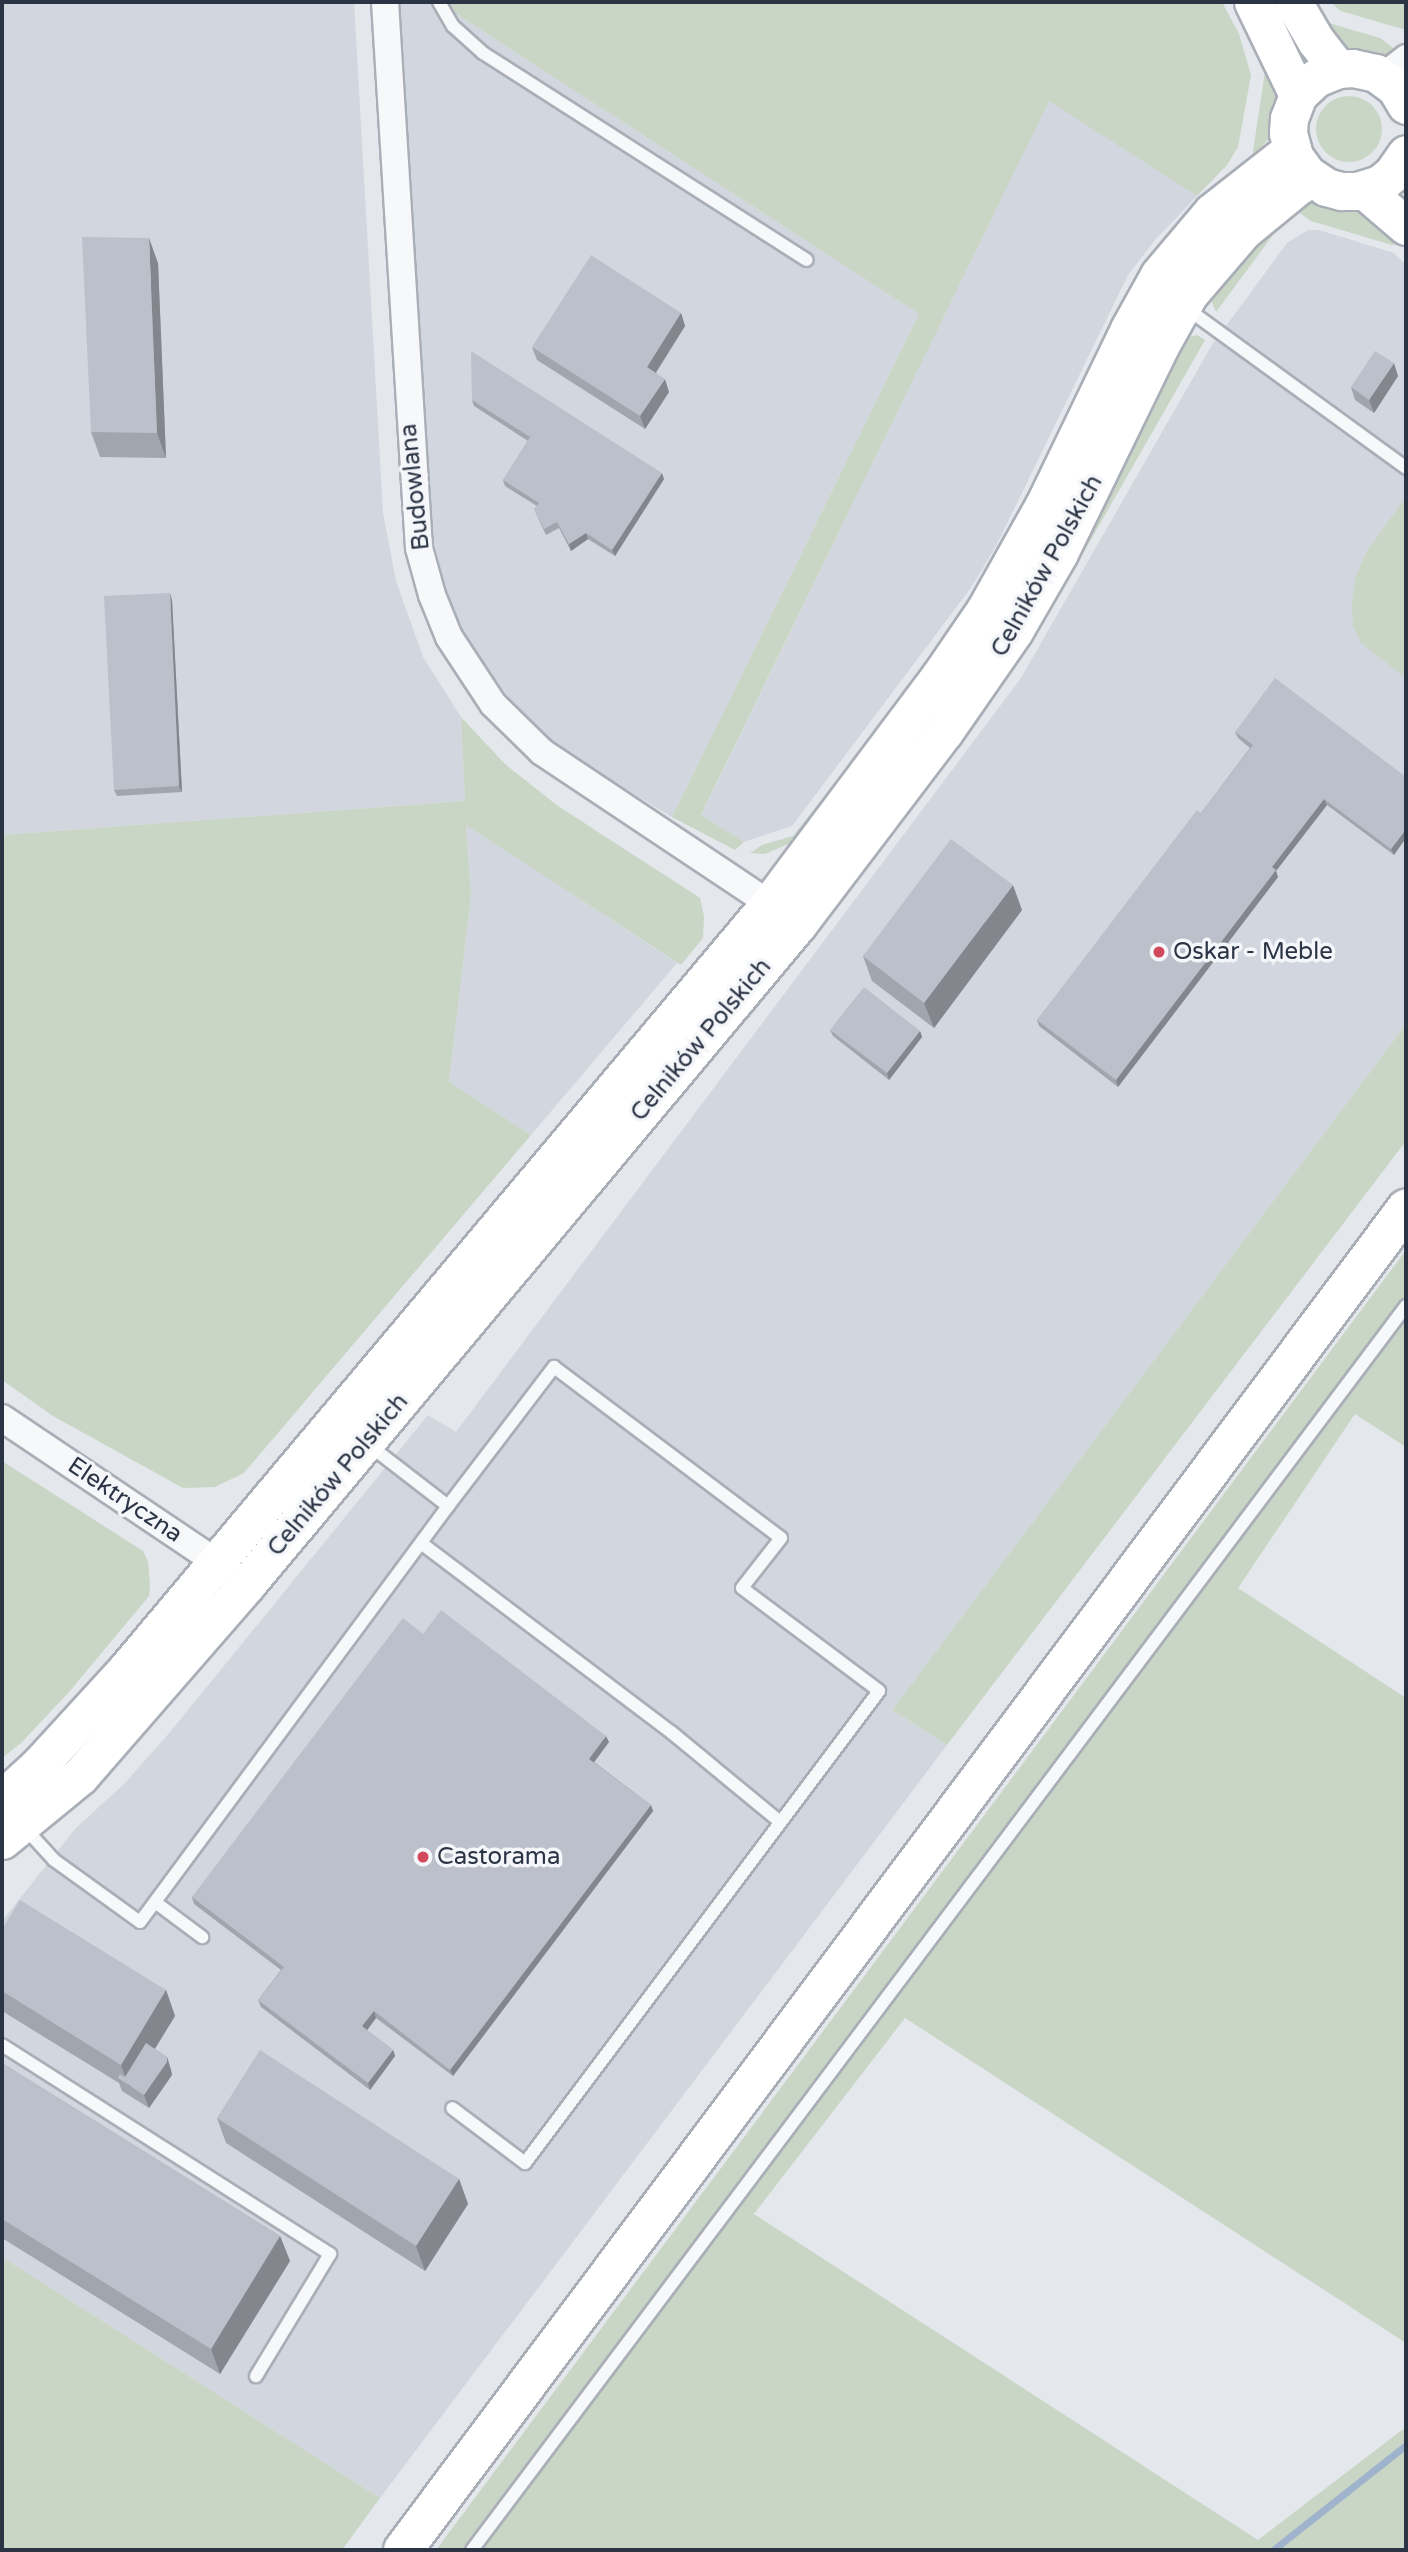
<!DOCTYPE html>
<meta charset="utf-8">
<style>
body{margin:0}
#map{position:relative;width:1408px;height:2552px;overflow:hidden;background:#e4e7ec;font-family:"Varela Round",sans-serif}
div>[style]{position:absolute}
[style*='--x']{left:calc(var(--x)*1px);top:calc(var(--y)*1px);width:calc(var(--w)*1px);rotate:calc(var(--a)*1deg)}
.built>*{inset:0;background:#d2d6de}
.green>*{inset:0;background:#c9d6c5}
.round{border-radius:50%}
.stream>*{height:7px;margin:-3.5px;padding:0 3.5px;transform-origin:3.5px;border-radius:3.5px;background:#9fb4cc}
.roads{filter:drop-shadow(2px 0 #a9aeb7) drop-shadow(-2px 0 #a9aeb7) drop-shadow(0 2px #a9aeb7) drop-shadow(0 -2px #a9aeb7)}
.lane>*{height:12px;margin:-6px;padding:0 6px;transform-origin:6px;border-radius:6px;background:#f7f8fa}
.street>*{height:26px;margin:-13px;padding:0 13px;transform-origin:13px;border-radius:13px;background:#f7f8fa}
.secondary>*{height:37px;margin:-18.5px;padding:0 18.5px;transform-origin:18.5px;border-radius:18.5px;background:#fff}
.highway>*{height:38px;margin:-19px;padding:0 19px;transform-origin:19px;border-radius:19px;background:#fff}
.wall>*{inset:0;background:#a1a5ae}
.shaded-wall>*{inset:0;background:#83868d}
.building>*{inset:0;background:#bbc0ca}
.dots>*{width:19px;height:19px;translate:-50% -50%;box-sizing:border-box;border:4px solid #f4f6f9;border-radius:50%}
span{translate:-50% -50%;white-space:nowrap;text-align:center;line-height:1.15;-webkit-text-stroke:7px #f4f6f9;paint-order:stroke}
.street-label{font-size:24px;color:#2b3445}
.poi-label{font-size:24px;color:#2b3445}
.left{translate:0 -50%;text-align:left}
.frame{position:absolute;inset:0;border:4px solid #2b3445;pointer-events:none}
</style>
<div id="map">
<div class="built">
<i style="clip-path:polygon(2px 2px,354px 2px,383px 513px,396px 581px,423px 657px,461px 717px,465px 801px,2px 835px)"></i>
<i style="clip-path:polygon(399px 2px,438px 2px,919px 314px,672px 817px,555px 746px,519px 710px,488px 672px,461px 628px,445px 589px,430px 524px)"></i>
<i style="clip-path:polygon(1049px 100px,1197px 196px,1155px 240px,1128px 275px,996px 546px,970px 589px,792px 826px,744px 842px,701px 816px)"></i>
<i style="clip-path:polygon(1308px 230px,1319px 230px,1394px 253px,1406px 265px,1406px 1024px,892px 1710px,947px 1745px,380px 2498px,2px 2257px,2px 1921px,76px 1828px,125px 1783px,171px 1731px,428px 1415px,456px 1432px,1021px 678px,1212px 345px,1287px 243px)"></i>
<i style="clip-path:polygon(466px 824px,677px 963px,531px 1135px,449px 1083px,471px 896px)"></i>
</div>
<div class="green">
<i style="clip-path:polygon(438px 2px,1222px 2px,1239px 34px,1251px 75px,1238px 147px,1227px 165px,1197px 196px,1049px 101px,701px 815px,744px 842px,735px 850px,672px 817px,919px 314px)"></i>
<i style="clip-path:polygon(1330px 2px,1406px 2px,1406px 30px,1341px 11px)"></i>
<i style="clip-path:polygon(1325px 22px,1380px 38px,1398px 52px,1385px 58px,1351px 52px,1342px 46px)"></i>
<i style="clip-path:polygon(1266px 65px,1277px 87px,1276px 106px,1270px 137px,1252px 158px)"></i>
<i class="round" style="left:1316px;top:96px;width:66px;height:66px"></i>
<i style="clip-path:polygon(1318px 200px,1360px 209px,1403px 244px,1392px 245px,1311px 221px,1293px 208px)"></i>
<i style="clip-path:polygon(1274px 227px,1273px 235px,1216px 312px,1209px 295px,1211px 286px)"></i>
<i style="clip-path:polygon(1197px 335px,1205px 340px,1033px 641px,977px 723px,762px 1002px,395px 1437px,395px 1432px,754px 997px,1179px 339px)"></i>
<i style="clip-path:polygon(1406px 497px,1406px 678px,1361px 643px,1353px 625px,1352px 603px,1355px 579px,1367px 551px)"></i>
<i style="clip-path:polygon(461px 717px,505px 764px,558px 806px,700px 898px,704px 916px,703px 938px,681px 965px,466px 825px,471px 896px,449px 1082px,531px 1135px,244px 1473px,215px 1487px,183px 1488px,53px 1416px,2px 1380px,2px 835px,465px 801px)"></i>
<i style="clip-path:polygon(840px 776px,841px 785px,800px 839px,765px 854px,750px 853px,762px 845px,793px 836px)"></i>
<i style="clip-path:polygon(1406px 1024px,1406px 1141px,947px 1745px,892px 1710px)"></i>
<i style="clip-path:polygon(1406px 1250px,1406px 1447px,1355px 1414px,1238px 1588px,1406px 1698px,1406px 2343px,905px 2018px,754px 2214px,1258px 2540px,1406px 2427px,1406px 2550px,436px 2550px)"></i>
<i style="clip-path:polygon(2px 1461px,143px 1551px,148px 1561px,150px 1585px,149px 1596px,69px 1692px,21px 1743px,2px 1758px)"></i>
<i style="clip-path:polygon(2px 2257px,380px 2498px,342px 2550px,2px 2550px)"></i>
</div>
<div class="stream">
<i style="--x:1273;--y:2550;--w:169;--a:-38.3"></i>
</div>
<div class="roads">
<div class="lane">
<i style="--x:439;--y:2;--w:28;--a:60"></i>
<i style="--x:453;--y:26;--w:40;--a:42"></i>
<i style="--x:483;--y:53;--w:384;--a:32.6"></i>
<i style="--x:1186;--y:308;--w:272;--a:36"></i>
<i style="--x:448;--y:1506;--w:175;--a:-52.7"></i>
<i style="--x:554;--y:1367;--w:284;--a:37"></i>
<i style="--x:781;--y:1538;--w:63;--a:128"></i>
<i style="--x:742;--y:1588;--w:171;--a:36.9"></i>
<i style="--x:879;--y:1691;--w:590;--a:126.87"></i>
<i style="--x:525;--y:2163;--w:91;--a:-143"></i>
<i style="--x:421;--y:1543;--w:313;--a:37.1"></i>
<i style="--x:671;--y:1732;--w:141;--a:39.5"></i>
<i style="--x:23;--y:1826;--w:46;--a:47.6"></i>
<i style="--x:54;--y:1860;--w:106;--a:35.8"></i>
<i style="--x:140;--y:1922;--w:518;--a:-53.48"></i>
<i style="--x:448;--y:1506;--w:100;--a:-142.3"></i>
<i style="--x:155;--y:1902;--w:59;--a:36.7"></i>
<i style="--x:2;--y:2045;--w:389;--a:32.5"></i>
<i style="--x:330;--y:2254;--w:143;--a:121.2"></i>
<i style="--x:472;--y:2550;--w:1556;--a:-53.1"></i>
</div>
<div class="street">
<i style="--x:385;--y:2;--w:547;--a:86.44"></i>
<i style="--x:419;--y:548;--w:49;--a:74.5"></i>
<i style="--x:432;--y:595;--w:45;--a:68"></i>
<i style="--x:449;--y:637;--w:80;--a:56.7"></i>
<i style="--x:493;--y:704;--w:69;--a:44.4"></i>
<i style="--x:542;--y:752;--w:288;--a:33.7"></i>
<i style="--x:1382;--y:77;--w:31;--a:-38"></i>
<i style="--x:2;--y:1418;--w:275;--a:33.9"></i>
</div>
<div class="secondary">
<i style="--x:1253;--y:2;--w:103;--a:64.2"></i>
<i style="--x:1293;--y:2;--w:45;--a:59.5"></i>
<i style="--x:1316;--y:41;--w:36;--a:52"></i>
<i style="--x:1406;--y:105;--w:21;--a:-121"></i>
<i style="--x:1395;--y:87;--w:24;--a:-144"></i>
<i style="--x:1376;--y:73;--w:24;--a:-168"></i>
<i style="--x:1353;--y:68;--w:15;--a:176"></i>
<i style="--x:1338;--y:69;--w:24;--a:158"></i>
<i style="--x:1316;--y:78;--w:25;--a:137"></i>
<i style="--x:1298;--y:95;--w:25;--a:111"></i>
<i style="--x:1289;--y:118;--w:15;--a:94"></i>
<i style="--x:1288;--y:133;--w:24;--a:75"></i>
<i style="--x:1294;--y:156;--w:22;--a:54"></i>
<i style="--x:1307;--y:174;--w:23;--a:34"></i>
<i style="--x:1326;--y:187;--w:16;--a:15"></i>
<i style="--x:1341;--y:191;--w:16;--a:0"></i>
<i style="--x:1357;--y:191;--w:24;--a:-17"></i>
<i style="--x:1380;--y:184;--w:16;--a:-40"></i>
<i style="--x:1392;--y:174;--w:24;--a:-55"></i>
<i style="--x:1364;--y:190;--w:55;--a:40.6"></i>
<i style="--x:2;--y:1799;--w:52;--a:-42.6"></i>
<i style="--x:40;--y:1764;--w:127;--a:-47.5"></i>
<i style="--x:126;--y:1670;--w:1002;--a:-49.98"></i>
<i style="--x:770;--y:903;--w:284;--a:-53.2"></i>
<i style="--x:940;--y:676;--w:80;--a:-55.7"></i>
<i style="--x:985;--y:610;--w:120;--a:-60.7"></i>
<i style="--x:1044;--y:505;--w:195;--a:-64.2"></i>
<i style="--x:1129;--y:329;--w:62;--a:-60.9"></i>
<i style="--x:1159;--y:275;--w:82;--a:-49.9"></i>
<i style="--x:1212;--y:212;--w:102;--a:-38.2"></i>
<i style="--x:2;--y:1840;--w:101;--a:-39.4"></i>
<i style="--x:80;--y:1776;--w:253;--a:-49"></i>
<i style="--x:246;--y:1585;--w:861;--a:-50.13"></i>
<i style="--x:798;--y:924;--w:241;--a:-52.8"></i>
<i style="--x:944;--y:732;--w:123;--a:-55.3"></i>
<i style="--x:1014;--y:631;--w:90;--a:-60"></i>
<i style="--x:1059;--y:553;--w:230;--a:-64"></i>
<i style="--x:1160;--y:346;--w:60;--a:-60.9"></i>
<i style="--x:1189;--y:294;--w:83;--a:-49.4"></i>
<i style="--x:1243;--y:231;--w:71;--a:-39.3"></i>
<i style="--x:1298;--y:186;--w:16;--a:-30"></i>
</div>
<div class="highway">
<i style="--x:403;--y:2550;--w:1675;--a:-53.21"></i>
</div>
</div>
<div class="wall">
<i style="clip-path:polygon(158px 263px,166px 458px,100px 457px,91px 432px)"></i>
<i style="clip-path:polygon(681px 313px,685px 326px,656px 373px,669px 392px,645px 429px,537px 360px,532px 347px)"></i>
<i style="clip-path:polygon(1398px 376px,1374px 413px,1355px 400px,1351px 387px)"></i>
<i style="clip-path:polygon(472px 400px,664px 479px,615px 556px,588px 539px,571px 551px,559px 528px,546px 535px,534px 509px,537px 506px,505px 486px,503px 480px,528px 441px,474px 406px)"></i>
<i style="clip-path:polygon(172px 600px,182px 792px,117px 796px,114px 790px)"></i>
<i style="clip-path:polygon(1235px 732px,1406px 777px,1394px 855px,1327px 805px,1276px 871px,1278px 877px,1118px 1087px,1039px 1026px,1037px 1020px,1201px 813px,1250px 748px,1238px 738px)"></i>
<i style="clip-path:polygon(1022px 910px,934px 1028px,872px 981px,863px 956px)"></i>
<i style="clip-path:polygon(830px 1030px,920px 1031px,922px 1037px,889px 1080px,833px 1036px)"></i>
<i style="clip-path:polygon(423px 1634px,609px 1742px,594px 1762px,651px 1805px,653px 1811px,453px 2076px,376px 2018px,367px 2030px,393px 2050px,395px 2056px,370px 2090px,261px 2007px,258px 2000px,281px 1970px,194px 1904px,192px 1897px)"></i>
<i style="clip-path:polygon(2px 1929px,166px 1990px,175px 2016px,155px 2049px,167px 2057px,171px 2070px,172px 2075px,149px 2108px,122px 2091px,119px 2083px,2px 2011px)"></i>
<i style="clip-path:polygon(2px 2063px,280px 2236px,290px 2261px,220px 2374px,2px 2238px)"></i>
<i style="clip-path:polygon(217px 2118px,459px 2179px,468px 2204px,425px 2271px,226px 2143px)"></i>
</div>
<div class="shaded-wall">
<i style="clip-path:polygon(149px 238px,158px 263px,166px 458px,157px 433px)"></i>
<i style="clip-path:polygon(681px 313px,685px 326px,651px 380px,647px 367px)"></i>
<i style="clip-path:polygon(1394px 363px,1398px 376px,1374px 413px,1369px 400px)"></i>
<i style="clip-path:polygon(665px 379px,669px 392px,645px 429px,640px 416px)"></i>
<i style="clip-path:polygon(662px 473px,664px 479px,615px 556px,612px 550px)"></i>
<i style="clip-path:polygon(586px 533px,588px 539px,571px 551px,569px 544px)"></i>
<i style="clip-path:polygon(170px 593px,172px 600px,182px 792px,179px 786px)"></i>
<i style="clip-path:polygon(1324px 799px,1327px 805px,1276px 871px,1278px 877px,1118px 1087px,1116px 1080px,1272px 867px)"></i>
<i style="clip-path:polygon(1406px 829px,1406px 838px,1394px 855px,1391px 849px)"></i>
<i style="clip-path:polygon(1013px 885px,1022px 910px,934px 1028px,924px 1003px)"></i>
<i style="clip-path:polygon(920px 1031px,922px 1037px,889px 1080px,887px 1073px)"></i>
<i style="clip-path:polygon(606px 1736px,609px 1742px,592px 1765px,589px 1759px)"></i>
<i style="clip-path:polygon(651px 1805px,653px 1811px,453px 2076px,450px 2070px)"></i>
<i style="clip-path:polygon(166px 1990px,175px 2016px,131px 2087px,128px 2085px,121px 2065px)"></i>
<i style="clip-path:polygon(374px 2011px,376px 2018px,365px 2033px,362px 2026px)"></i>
<i style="clip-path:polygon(393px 2050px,395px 2056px,370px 2090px,368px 2083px)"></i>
<i style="clip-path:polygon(167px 2057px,171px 2070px,172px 2075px,149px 2108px,144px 2095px)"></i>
<i style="clip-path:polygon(459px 2179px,468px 2204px,425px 2271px,416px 2246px)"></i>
<i style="clip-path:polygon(280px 2236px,290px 2261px,220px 2374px,211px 2349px)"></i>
</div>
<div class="building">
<i style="clip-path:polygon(82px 237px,149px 238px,157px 433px,91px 432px)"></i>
<i style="clip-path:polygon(591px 255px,681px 313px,647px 367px,665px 379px,640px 416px,532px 347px)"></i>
<i style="clip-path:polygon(471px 351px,662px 473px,612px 550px,586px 533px,569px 544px,557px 522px,544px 529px,534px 509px,539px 503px,503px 480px,530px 437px,472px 400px)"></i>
<i style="clip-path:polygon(1375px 351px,1394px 363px,1369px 400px,1351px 387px)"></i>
<i style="clip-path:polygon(170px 593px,179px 786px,114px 790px,104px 596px)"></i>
<i style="clip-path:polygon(1275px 678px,1406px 777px,1406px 829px,1391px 849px,1324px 799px,1272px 867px,1276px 870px,1116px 1080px,1037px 1020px,1197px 810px,1201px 813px,1253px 745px,1235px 732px)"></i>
<i style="clip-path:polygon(951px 839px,1013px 885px,924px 1003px,863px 956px)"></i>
<i style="clip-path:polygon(864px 987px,920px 1031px,887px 1073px,830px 1030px)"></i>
<i style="clip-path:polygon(441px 1610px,606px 1736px,589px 1759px,651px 1805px,450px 2070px,374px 2011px,362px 2026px,393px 2050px,368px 2083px,258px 2000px,284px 1967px,192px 1897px,403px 1618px,423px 1634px)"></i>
<i style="clip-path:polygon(20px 1900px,166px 1990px,121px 2065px,2px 1991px,2px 1929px)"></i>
<i style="clip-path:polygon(146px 2043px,167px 2057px,167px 2062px,144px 2095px,118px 2078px,120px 2074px,125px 2077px)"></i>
<i style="clip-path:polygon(260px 2050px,459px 2179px,416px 2246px,217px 2118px)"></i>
<i style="clip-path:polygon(2px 2063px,280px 2236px,211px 2349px,2px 2219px)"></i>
</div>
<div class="dots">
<i style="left:1159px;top:952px;background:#d1495b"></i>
<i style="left:423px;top:1857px;background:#d1495b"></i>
</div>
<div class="street-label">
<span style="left:415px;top:487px;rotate:-96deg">Budowlana</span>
<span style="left:1047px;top:566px;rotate:-61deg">Celników Polskich</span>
<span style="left:701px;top:1040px;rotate:-50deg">Celników Polskich</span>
<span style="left:338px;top:1475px;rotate:-50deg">Celników Polskich</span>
<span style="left:125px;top:1500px;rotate:34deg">Elektryczna</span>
</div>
<div class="poi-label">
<span class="left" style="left:1173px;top:952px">Oskar - Meble</span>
<span class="left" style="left:437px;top:1857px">Castorama</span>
</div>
<div class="frame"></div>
</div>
